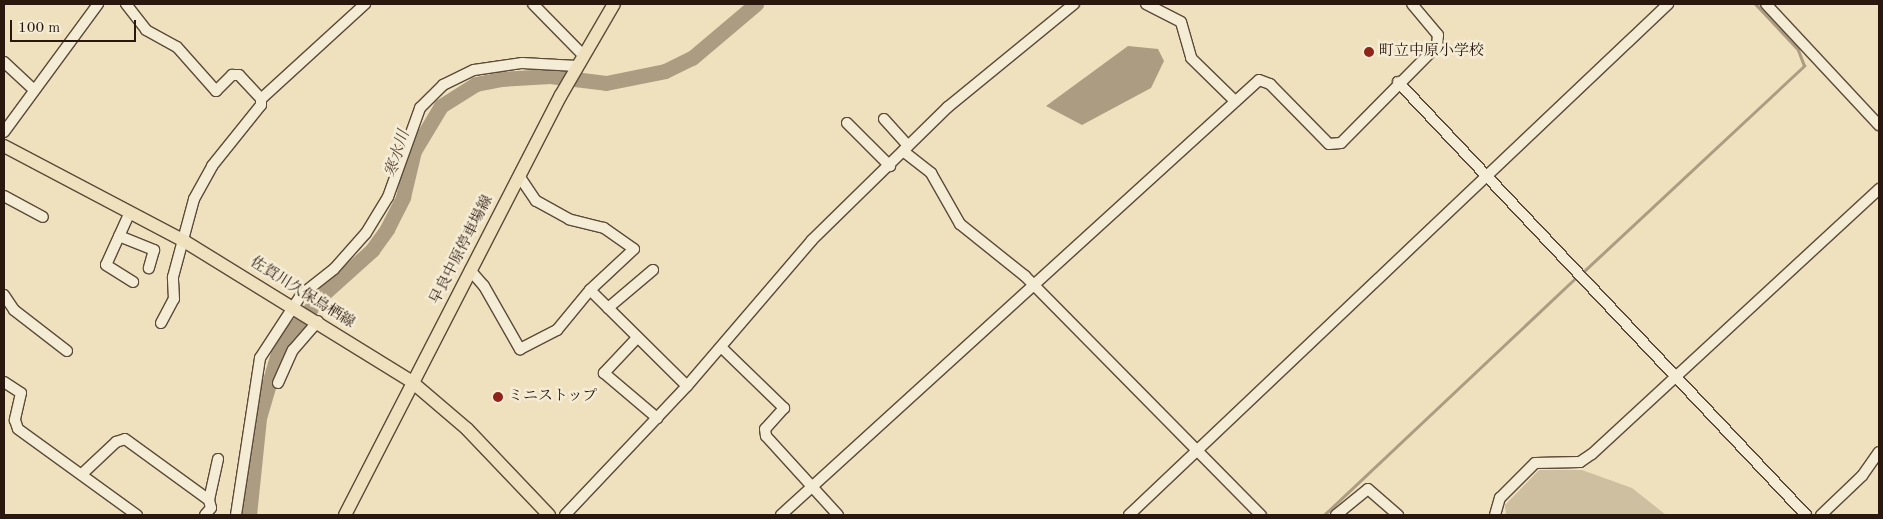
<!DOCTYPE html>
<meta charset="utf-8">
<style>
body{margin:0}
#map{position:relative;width:1883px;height:519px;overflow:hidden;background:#efe1be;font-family:"Old Standard TT","Noto Serif JP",serif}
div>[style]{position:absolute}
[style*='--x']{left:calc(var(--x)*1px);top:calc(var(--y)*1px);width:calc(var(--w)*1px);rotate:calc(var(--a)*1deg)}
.green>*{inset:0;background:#cebfa0}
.water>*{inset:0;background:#ac9c82}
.stream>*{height:2.5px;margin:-1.25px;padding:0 1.25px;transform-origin:1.25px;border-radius:1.25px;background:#ac9c82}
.river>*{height:15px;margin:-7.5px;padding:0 7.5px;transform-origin:7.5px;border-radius:7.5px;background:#ac9c82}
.roads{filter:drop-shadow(1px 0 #5b4a39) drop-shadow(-1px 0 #5b4a39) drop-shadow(0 1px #5b4a39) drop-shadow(0 -1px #5b4a39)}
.minor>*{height:10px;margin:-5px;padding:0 5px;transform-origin:5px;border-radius:5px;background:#f5ecd5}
.major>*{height:12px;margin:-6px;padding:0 6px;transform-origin:6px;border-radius:6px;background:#efe1be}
.dots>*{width:14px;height:14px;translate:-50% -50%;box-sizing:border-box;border:2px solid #f5ecd5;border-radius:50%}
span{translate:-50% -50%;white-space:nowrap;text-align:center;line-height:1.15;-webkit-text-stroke:5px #f5ecd5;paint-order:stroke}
.poi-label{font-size:15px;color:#2a170d}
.left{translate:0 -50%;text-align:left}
.street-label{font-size:15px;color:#2a170d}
.water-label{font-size:16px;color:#5e4c3c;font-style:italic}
.frame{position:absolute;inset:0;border:5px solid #2a170d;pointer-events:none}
.scale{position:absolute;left:10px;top:20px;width:126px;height:22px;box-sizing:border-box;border:2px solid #2a170d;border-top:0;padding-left:6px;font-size:15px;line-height:18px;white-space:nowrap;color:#2a170d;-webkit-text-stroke:4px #f5ecd5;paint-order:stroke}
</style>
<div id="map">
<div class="green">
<i style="clip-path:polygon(1539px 470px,1582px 470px,1632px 488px,1666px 515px,1506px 515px,1505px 505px)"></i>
</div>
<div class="water">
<i style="clip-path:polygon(1128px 46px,1158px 49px,1164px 61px,1151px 88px,1082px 125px,1046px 106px)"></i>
</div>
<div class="stream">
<i style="--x:1582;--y:273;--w:304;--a:-43"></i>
<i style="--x:1804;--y:66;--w:17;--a:-111"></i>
<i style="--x:1798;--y:50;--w:63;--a:-133.1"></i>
<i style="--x:1324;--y:515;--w:349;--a:-43.3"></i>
</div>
<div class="river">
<i style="--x:249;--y:515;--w:98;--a:-84.1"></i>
<i style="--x:259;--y:418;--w:75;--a:-73.7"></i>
<i style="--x:280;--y:346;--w:65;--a:-50.6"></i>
<i style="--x:321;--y:296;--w:69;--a:-42"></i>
<i style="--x:372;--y:250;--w:26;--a:-54"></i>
<i style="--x:387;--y:229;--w:36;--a:-63"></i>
<i style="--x:403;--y:197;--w:47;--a:-76.6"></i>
<i style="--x:414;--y:151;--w:52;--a:-59"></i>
<i style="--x:441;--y:106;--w:41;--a:-32.2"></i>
<i style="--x:476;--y:84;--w:25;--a:-11"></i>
<i style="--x:501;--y:79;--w:49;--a:-3.5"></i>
<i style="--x:550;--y:76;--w:56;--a:7.1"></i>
<i style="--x:606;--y:83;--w:60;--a:-11.5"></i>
<i style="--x:665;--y:71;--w:30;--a:-26"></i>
<i style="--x:692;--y:58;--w:84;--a:-40.2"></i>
</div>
<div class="roads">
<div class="minor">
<i style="--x:126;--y:4;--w:33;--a:52"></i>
<i style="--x:146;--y:30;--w:35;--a:29"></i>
<i style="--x:177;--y:47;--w:59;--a:48.4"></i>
<i style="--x:216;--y:91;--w:23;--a:-45"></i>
<i style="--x:232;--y:75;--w:7;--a:0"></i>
<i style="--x:239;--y:75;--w:33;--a:47"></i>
<i style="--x:261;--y:99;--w:141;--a:-42.4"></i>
<i style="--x:533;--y:4;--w:71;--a:45.6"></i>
<i style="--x:1146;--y:4;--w:39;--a:27"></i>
<i style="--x:1181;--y:22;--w:37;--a:74"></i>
<i style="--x:1191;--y:58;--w:62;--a:44.3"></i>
<i style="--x:1766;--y:4;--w:166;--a:47"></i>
<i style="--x:4;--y:62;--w:41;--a:43"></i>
<i style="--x:1398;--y:82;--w:595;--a:46.7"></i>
<i style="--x:884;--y:119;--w:36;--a:48"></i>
<i style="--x:847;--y:123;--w:61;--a:45"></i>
<i style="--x:4;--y:132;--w:159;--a:-53.7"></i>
<i style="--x:903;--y:151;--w:36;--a:38"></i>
<i style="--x:931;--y:173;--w:59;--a:60.4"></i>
<i style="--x:960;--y:224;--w:83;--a:38.7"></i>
<i style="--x:1025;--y:276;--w:336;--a:45.4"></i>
<i style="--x:4;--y:196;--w:44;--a:28.3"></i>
<i style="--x:130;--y:212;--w:58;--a:114.4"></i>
<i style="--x:106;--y:265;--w:32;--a:32"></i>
<i style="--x:119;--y:236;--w:38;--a:22"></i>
<i style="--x:154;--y:250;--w:19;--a:106"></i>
<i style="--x:470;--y:270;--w:21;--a:49"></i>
<i style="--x:484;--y:286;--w:73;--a:60.3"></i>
<i style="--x:520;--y:349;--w:42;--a:-27.2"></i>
<i style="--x:557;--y:330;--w:52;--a:-50.5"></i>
<i style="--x:590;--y:290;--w:60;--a:-43"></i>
<i style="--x:634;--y:249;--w:37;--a:-145"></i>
<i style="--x:604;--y:228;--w:36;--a:-166"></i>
<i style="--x:569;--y:219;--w:38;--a:-151"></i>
<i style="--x:536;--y:201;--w:30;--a:-124"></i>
<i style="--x:590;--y:290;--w:136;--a:44.7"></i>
<i style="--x:4;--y:295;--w:18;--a:56"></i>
<i style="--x:14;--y:310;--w:67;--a:37.7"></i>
<i style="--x:608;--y:308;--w:59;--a:-40.2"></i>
<i style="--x:161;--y:323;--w:27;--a:-62"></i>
<i style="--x:174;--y:299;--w:22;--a:-93"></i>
<i style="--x:173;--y:277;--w:81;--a:-74.9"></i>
<i style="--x:194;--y:199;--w:38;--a:-61"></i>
<i style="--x:212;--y:166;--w:78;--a:-51.2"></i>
<i style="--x:261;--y:105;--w:6;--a:-90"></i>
<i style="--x:636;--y:339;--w:47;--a:133.3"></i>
<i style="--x:604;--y:373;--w:70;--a:40.3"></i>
<i style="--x:721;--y:347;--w:88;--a:44.1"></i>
<i style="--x:784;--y:408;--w:28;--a:132"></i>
<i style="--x:765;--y:429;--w:7;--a:82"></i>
<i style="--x:766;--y:436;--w:107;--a:47.7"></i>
<i style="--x:4;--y:382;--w:20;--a:33"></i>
<i style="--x:21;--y:393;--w:28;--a:103"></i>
<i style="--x:15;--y:420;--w:9;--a:72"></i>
<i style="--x:18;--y:429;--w:147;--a:35.9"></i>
<i style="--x:278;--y:383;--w:36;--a:-66"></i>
<i style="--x:293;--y:350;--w:38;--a:-49"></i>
<i style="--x:82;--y:474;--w:47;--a:-43.3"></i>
<i style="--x:116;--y:442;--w:9;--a:-18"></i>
<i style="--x:125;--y:439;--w:104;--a:36"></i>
<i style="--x:209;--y:500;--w:8;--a:76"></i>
<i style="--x:211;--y:508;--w:9;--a:131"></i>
<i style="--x:209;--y:500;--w:42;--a:-77.6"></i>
<i style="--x:236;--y:515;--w:159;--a:-81.3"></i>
<i style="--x:260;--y:358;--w:75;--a:-56.9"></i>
<i style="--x:301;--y:295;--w:42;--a:-38.2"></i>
<i style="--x:334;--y:269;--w:48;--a:-48.4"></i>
<i style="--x:366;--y:233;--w:42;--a:-58.6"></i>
<i style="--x:388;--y:197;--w:95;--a:-70.2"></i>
<i style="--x:420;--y:108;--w:33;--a:-45"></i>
<i style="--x:443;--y:85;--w:34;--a:-26"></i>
<i style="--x:474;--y:70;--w:49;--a:-8.3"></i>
<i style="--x:522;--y:63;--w:55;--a:3.1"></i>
<i style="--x:565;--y:515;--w:178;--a:-46.6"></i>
<i style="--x:687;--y:386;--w:192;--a:-49.4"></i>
<i style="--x:812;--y:240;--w:190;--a:-44.4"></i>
<i style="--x:948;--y:107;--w:163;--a:-39.3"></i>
<i style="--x:781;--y:515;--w:646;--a:-42.3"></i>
<i style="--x:1259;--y:80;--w:12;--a:20"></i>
<i style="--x:1270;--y:84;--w:84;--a:45.5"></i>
<i style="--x:1329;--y:144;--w:12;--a:-5"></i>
<i style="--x:1341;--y:143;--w:136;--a:-45.3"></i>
<i style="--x:1437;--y:46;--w:11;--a:-85"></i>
<i style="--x:1438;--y:35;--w:40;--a:-130"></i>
<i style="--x:1129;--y:515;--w:743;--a:-43.47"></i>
<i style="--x:1336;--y:515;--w:41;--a:-39.1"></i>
<i style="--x:1368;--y:489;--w:40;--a:41"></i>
<i style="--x:1495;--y:515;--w:18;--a:-74"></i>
<i style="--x:1500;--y:498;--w:49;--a:-45"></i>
<i style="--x:1535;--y:463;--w:45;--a:-1.3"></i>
<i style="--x:1580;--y:462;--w:14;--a:-34"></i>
<i style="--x:1592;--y:454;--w:391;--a:-42.7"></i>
<i style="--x:1821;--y:515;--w:57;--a:-43.6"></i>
<i style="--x:1862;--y:476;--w:29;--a:-55"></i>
</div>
<div class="major">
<i style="--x:4;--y:146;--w:204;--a:27.8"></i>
<i style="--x:184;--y:241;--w:268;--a:31.7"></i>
<i style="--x:412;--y:382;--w:72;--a:40.5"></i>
<i style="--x:467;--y:429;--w:119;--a:46.4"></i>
<i style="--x:345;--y:515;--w:472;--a:-62.8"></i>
<i style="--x:561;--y:95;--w:105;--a:-59.8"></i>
</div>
</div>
<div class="dots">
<i style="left:1369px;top:52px;background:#8f2418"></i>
<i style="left:498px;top:397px;background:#8f2418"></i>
</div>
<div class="poi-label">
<span class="left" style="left:1379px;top:52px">町立中原小学校</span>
<span class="left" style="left:508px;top:397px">ミニストップ</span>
</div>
<div class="street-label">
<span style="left:462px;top:250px;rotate:-63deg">早良中原停車場線</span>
<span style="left:302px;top:293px;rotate:32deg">佐賀川久保鳥栖線</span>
</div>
<div class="water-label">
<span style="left:398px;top:154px;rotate:-72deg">寒水川</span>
</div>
<div class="frame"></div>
<div class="scale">100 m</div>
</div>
